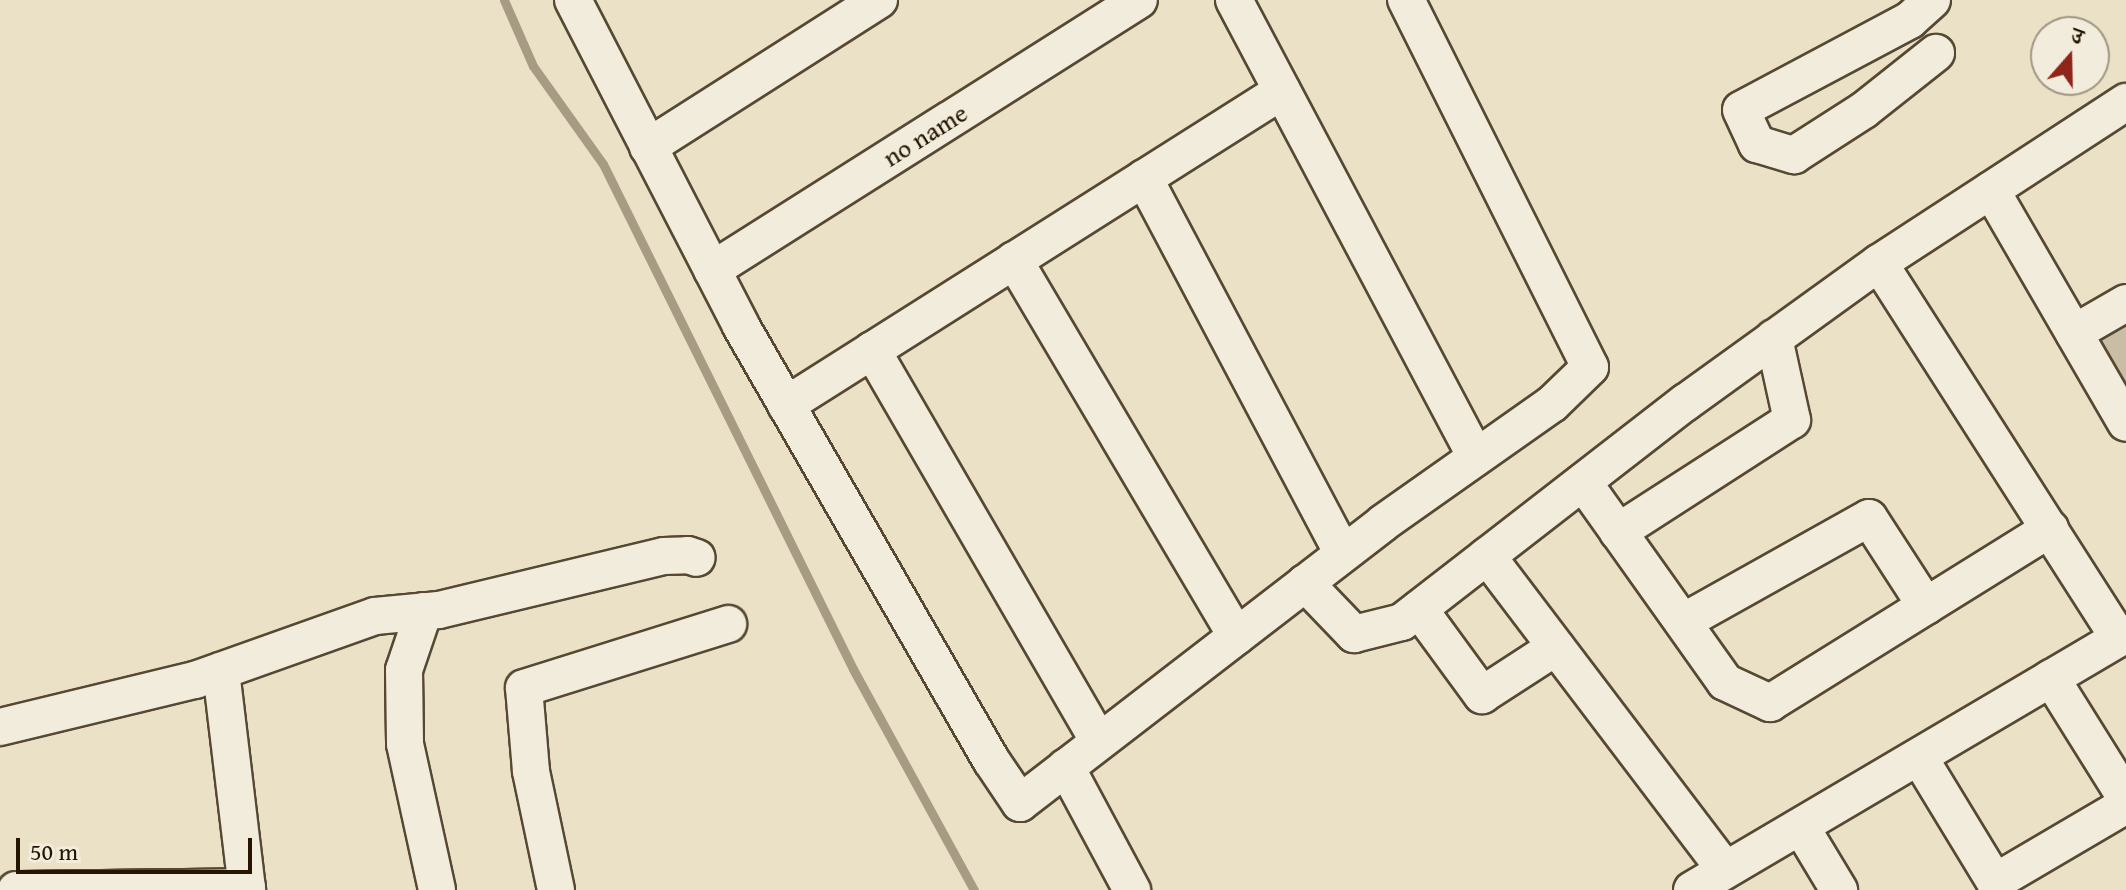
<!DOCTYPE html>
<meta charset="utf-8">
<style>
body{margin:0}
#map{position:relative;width:2126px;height:890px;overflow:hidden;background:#eae1c7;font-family:"Gentium Book Plus","Noto Serif Devanagari",serif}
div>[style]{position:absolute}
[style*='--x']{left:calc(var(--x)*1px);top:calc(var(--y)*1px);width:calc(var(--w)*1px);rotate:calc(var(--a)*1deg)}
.green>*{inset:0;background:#c9bea5}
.stream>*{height:9px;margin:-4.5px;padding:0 4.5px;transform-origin:4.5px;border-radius:4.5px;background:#a79c83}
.roads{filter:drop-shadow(2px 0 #564832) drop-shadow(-2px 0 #564832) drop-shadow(0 2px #564832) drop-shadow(0 -2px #564832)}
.minor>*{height:36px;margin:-18px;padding:0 18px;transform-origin:18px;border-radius:18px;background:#f1ecdb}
span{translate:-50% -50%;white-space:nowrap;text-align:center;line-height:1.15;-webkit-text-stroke:6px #f1ecdb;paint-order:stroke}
.street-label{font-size:26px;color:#251500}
.north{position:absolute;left:2030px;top:16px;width:80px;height:80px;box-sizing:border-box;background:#f1ecdb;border:2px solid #9f9683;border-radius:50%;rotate:20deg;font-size:22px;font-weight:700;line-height:32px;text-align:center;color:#251500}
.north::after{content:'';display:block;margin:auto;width:28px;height:36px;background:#8f2418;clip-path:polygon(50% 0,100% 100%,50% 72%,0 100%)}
.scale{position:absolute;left:16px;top:838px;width:236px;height:36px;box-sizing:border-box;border:4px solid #251500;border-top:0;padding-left:10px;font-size:24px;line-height:28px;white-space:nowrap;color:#251500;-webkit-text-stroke:6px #f1ecdb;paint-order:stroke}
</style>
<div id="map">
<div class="green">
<i style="clip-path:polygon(2126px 315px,2126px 398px,2091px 334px)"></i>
</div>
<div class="stream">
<i style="--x:504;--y:0;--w:72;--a:66.3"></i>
<i style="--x:533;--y:66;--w:120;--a:54.5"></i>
<i style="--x:603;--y:164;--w:563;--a:63.66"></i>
<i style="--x:853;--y:669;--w:252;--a:61.3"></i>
</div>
<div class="roads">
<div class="minor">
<i style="--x:573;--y:0;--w:367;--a:62.7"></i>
<i style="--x:741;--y:326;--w:501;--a:60.06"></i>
<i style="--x:991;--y:760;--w:52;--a:56"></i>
<i style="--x:1020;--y:803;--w:458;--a:-37.6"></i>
<i style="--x:1383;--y:523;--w:207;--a:-35.2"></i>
<i style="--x:1552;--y:404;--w:53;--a:-44.2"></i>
<i style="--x:1590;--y:367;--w:411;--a:-116.6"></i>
<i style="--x:1234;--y:0;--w:517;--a:62.1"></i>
<i style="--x:1932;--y:0;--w:30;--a:138"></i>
<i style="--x:1910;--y:20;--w:191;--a:152"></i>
<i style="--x:1741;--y:110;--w:38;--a:65"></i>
<i style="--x:1757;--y:144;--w:39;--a:17"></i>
<i style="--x:1794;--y:155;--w:83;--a:-32.7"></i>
<i style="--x:1864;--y:110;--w:92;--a:-38.4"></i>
<i style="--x:648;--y:147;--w:274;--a:-32.5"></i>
<i style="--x:1144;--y:178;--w:425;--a:62.1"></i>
<i style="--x:1991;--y:190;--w:269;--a:59.9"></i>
<i style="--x:1014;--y:260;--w:437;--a:59.4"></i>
<i style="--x:1879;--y:263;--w:445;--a:57.4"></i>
<i style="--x:712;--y:270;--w:505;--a:-32.31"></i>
<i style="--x:2074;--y:333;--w:60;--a:-30"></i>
<i style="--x:872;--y:350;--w:452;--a:59.9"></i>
<i style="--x:786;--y:405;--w:587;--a:-32.34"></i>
<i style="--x:1583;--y:482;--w:245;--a:54.6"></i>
<i style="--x:1725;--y:682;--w:50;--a:25"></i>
<i style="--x:1770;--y:703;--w:330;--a:-31.9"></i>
<i style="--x:1618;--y:532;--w:207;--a:-32.8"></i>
<i style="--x:1792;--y:420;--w:84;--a:-102.4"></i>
<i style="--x:1487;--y:556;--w:394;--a:52.8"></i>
<i style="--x:1305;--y:583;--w:71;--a:46.1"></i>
<i style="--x:1354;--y:634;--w:49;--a:-14"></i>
<i style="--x:1402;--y:622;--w:359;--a:-37.8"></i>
<i style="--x:1686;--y:402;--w:238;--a:-35.8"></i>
<i style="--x:1879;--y:263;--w:295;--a:-33.1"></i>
<i style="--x:1419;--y:609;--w:107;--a:53.8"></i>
<i style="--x:1482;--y:695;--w:88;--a:-33"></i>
<i style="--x:424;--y:611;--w:62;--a:108.7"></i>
<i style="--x:404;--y:670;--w:74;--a:89.2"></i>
<i style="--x:405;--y:744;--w:149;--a:77.6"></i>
<i style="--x:1683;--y:622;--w:213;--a:-29.2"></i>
<i style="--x:1869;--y:518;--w:105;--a:57.1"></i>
<i style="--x:221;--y:671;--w:221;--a:83.2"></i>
<i style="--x:2051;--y:678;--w:142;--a:58"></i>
<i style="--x:0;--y:727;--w:201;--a:-13.6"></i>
<i style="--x:195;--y:680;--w:191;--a:-19.6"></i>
<i style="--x:375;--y:616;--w:64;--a:-5.4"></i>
<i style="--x:439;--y:610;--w:231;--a:-13.5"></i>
<i style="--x:664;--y:556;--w:24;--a:-2"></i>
<i style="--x:688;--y:555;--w:9;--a:18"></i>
<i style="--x:1919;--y:757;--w:146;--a:58.7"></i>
<i style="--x:1995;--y:882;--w:152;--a:-30.4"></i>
<i style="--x:1066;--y:767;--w:140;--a:61.8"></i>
<i style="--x:1801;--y:827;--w:74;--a:58.9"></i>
<i style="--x:16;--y:890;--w:231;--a:-0.7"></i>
<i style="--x:556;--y:890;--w:122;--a:-101.9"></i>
<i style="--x:531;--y:771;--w:83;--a:-94.8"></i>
<i style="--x:524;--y:688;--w:214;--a:-17.4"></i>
<i style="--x:1692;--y:890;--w:504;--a:-30.53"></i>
</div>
</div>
<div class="street-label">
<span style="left:925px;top:135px;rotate:-32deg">no name</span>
</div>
<div class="north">उ</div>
<div class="scale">50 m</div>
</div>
